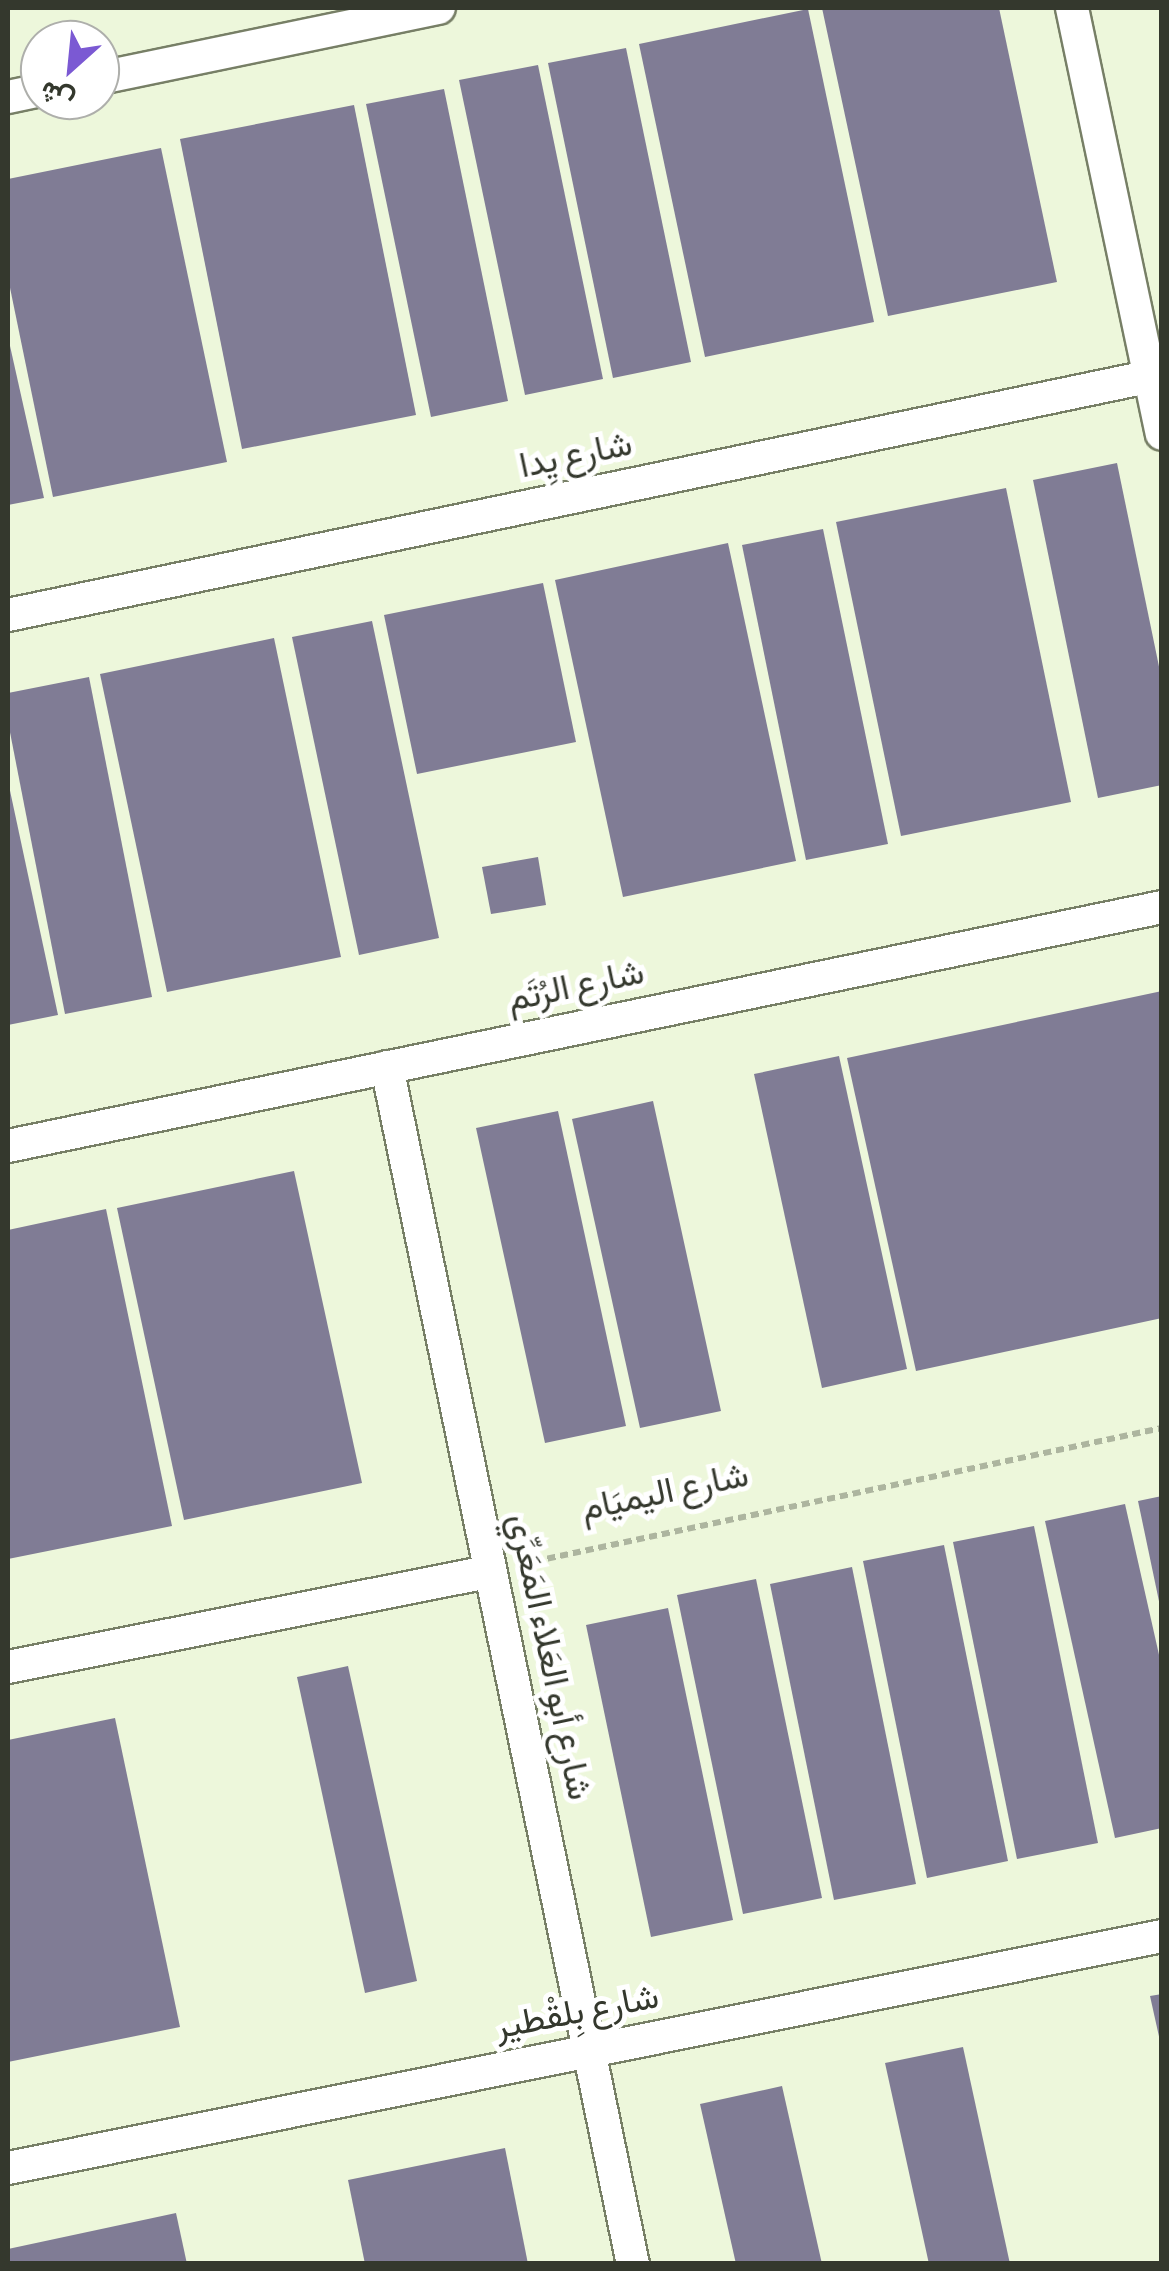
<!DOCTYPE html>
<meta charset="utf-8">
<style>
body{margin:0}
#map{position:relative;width:1169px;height:2271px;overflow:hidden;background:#edf7db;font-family:"Alegreya Sans",Vazirmatn,sans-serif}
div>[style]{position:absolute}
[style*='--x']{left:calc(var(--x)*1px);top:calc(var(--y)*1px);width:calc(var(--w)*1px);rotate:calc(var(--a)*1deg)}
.building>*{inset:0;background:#807c95}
.path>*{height:6px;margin-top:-3px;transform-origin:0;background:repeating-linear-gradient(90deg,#adb59f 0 8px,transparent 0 13px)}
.roads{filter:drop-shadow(2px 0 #777f66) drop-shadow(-2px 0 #777f66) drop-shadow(0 2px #777f66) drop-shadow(0 -2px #777f66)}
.street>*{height:32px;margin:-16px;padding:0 16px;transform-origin:16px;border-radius:16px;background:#fff}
span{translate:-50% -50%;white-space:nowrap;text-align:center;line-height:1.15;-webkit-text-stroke:10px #fff;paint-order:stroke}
.street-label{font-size:35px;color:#34382d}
.frame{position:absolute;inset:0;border:10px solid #34382d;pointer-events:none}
.north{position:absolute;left:20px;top:20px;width:100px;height:100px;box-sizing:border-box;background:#fff;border:2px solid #aeafab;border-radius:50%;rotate:207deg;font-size:28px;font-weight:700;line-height:40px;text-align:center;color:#34382d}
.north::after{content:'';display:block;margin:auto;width:35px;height:45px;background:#7b59d3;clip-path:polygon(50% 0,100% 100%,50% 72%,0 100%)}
</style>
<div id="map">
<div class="building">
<i style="clip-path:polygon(822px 8px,999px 8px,1057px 282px,888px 316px)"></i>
<i style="clip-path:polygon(808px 9px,874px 322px,705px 357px,639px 44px)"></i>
<i style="clip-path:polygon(626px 48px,691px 362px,613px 378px,548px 63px)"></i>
<i style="clip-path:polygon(538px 65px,603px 379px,525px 395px,459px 80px)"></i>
<i style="clip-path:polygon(444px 89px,508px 401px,431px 417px,366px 104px)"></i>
<i style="clip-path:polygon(354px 105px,416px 415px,242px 449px,180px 139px)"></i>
<i style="clip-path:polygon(161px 148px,227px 462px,53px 497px,8px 278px,8px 179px)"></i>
<i style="clip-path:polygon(8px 337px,44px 498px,8px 505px)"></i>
<i style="clip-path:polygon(1117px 463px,1162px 681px,1162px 785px,1098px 798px,1033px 480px)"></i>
<i style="clip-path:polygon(1006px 488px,1071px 802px,901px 836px,836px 522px)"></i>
<i style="clip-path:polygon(823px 529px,888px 844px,806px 860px,742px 545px)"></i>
<i style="clip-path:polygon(728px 543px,796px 861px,623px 897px,555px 580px)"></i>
<i style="clip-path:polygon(543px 583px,576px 742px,417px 774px,384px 615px)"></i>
<i style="clip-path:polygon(372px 621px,439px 938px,359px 955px,292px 637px)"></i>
<i style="clip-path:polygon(274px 638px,341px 957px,167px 992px,100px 674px)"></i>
<i style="clip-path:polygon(89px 677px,152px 997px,65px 1014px,8px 722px,8px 693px)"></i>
<i style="clip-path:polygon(9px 786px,58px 1015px,8px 1025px,8px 787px)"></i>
<i style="clip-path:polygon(538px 857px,546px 905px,491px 914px,482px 867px)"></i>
<i style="clip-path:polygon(1162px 991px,1162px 1318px,916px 1371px,847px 1058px)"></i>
<i style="clip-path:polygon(839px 1056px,907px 1369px,822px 1388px,754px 1074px)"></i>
<i style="clip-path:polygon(653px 1101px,721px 1411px,640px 1428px,572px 1119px)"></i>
<i style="clip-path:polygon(558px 1111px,626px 1426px,545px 1443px,476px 1128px)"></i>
<i style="clip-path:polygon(294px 1171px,362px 1483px,184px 1520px,117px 1208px)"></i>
<i style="clip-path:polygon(106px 1209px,172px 1526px,8px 1559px,8px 1230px)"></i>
<i style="clip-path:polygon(1162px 1496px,1162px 1606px,1160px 1606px,1138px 1501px)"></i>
<i style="clip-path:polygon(1125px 1504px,1162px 1668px,1162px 1828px,1115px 1838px,1045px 1521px)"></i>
<i style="clip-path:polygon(1034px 1526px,1098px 1843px,1017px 1859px,953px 1542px)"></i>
<i style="clip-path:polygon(944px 1545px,1008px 1861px,927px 1878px,863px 1561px)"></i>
<i style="clip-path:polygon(852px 1567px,916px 1884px,834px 1900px,770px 1584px)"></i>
<i style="clip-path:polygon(756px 1579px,822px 1898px,743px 1914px,677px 1595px)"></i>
<i style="clip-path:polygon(668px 1608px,733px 1920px,651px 1937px,586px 1625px)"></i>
<i style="clip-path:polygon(348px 1666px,417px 1981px,365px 1993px,297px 1677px)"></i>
<i style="clip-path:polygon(115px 1718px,180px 2027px,8px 2062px,8px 1740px)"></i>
<i style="clip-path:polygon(1162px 1994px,1162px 2041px,1160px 2041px,1150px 1996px)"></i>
<i style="clip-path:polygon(963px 2047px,1010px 2264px,929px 2264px,885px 2063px)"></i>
<i style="clip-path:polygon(782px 2086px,822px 2264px,736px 2264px,700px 2104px)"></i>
<i style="clip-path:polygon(505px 2148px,528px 2264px,365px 2264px,348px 2180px)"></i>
<i style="clip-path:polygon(176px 2213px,187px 2264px,8px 2264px,8px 2249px)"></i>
</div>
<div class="path">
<i style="--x:522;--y:1564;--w:654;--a:-12"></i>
</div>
<div class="roads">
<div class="street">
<i style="--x:1072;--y:8;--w:435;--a:78.1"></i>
<i style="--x:100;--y:78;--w:346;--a:-11.7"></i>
<i style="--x:8;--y:97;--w:33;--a:-12"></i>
<i style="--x:8;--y:615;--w:1179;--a:-11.8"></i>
<i style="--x:387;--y:1067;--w:1222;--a:78.39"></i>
<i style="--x:8;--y:1146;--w:1178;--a:-11.7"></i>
<i style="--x:8;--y:1667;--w:492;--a:-11.2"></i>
<i style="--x:8;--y:2168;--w:1177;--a:-11.37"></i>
</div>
</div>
<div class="street-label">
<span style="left:576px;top:456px;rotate:-12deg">شارع يِدا</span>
<span style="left:576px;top:987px;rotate:-12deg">شارع الرُتَم</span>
<span style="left:665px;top:1493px;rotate:-12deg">شارع اليميَام</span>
<span style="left:549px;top:1657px;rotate:78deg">شارع أبو العَلاء المَعَرِّي</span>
<span style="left:577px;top:2013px;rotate:-11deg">شارع بِلقْطير</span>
</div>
<div class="frame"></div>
<div class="north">ش</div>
</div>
